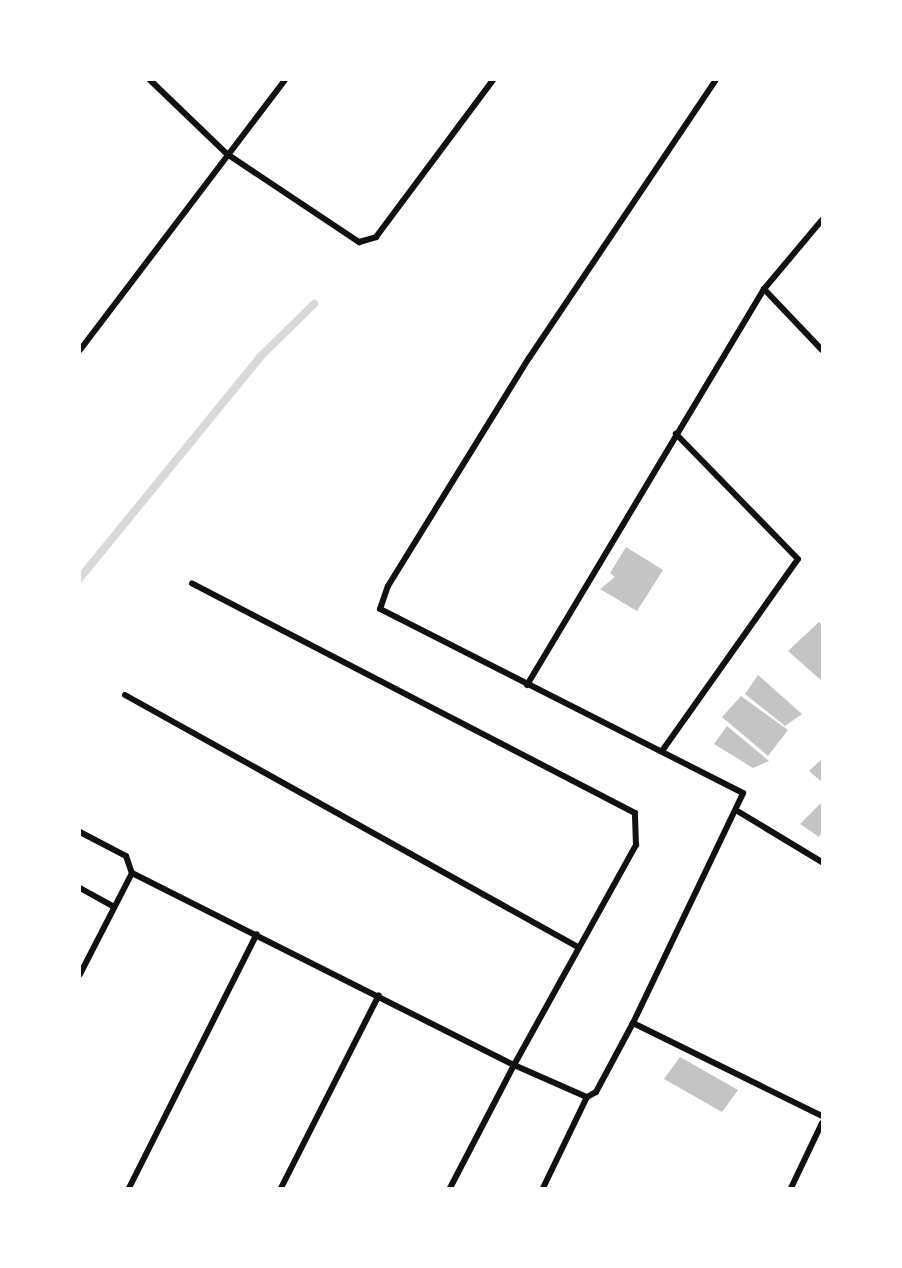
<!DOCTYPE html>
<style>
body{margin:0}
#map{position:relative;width:902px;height:1268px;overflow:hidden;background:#fff;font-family:Inter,sans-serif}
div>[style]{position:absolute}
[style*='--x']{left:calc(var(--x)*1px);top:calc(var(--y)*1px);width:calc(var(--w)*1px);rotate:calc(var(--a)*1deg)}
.stream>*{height:8px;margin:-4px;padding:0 4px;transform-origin:4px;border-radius:4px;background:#d9d9d9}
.building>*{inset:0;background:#c4c4c4}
.minor>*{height:6px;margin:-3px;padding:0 3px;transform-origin:3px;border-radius:3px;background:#111}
span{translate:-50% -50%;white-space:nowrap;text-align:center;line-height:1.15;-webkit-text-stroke:6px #fff;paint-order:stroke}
.frame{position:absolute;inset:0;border:81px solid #fff;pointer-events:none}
</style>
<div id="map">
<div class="stream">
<i style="--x:80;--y:578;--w:285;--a:-50.8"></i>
<i style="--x:260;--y:357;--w:76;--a:-44.5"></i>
</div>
<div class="building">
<i style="clip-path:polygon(626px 547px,663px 570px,637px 611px,600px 589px,615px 577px,610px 573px)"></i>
<i style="clip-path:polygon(819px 622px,822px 625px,822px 681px,788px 651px)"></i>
<i style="clip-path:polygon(758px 675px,802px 714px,785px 726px,745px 694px)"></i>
<i style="clip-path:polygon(741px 696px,788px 730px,768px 756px,722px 717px)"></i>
<i style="clip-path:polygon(727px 726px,769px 761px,753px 768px,714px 744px)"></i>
<i style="clip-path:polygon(822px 759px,822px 782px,809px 771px)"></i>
<i style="clip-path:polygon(822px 802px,822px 832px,819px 837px,800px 824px)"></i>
<i style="clip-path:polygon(680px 1057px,738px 1090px,722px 1112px,664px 1079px)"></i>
</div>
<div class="minor">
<i style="--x:150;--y:80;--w:107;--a:43.9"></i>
<i style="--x:227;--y:154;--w:159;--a:33.7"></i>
<i style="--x:359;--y:242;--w:18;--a:-16"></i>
<i style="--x:376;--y:237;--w:196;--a:-53.3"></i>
<i style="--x:764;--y:289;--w:84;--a:46.4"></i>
<i style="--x:80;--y:350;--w:339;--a:-52.8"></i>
<i style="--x:527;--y:685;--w:462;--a:-59.1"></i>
<i style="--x:764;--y:289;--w:90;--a:-50"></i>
<i style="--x:125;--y:695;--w:518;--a:29.09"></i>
<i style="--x:662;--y:751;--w:235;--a:-54.7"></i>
<i style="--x:798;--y:559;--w:175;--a:-134.3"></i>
<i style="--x:739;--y:812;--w:97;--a:31.1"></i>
<i style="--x:80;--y:832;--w:52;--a:27.6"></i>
<i style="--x:126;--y:856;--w:18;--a:71"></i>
<i style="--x:132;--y:873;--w:114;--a:117.2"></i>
<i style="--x:132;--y:873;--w:428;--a:26.7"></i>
<i style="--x:514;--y:1065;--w:252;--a:-61"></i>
<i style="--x:636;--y:845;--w:32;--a:-92"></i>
<i style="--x:635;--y:813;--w:499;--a:-152.6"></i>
<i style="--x:80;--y:888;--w:39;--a:29"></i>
<i style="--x:633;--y:1023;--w:255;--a:-64.4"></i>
<i style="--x:743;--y:793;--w:407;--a:-153.1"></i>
<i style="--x:380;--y:609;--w:24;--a:-71"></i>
<i style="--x:388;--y:586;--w:268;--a:-58.3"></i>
<i style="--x:529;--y:358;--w:335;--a:-56.1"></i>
<i style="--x:129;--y:1188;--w:284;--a:-63.3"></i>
<i style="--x:281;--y:1188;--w:216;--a:-63.1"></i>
<i style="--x:450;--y:1188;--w:139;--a:-62.5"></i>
<i style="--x:514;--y:1065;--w:80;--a:23.7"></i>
<i style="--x:587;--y:1097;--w:10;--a:-29"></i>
<i style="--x:596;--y:1092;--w:78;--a:-61.8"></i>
<i style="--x:633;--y:1023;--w:211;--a:26.2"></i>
<i style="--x:543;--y:1188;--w:101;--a:-64.2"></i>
<i style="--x:791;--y:1188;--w:72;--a:-64.5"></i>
</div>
<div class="frame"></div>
</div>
